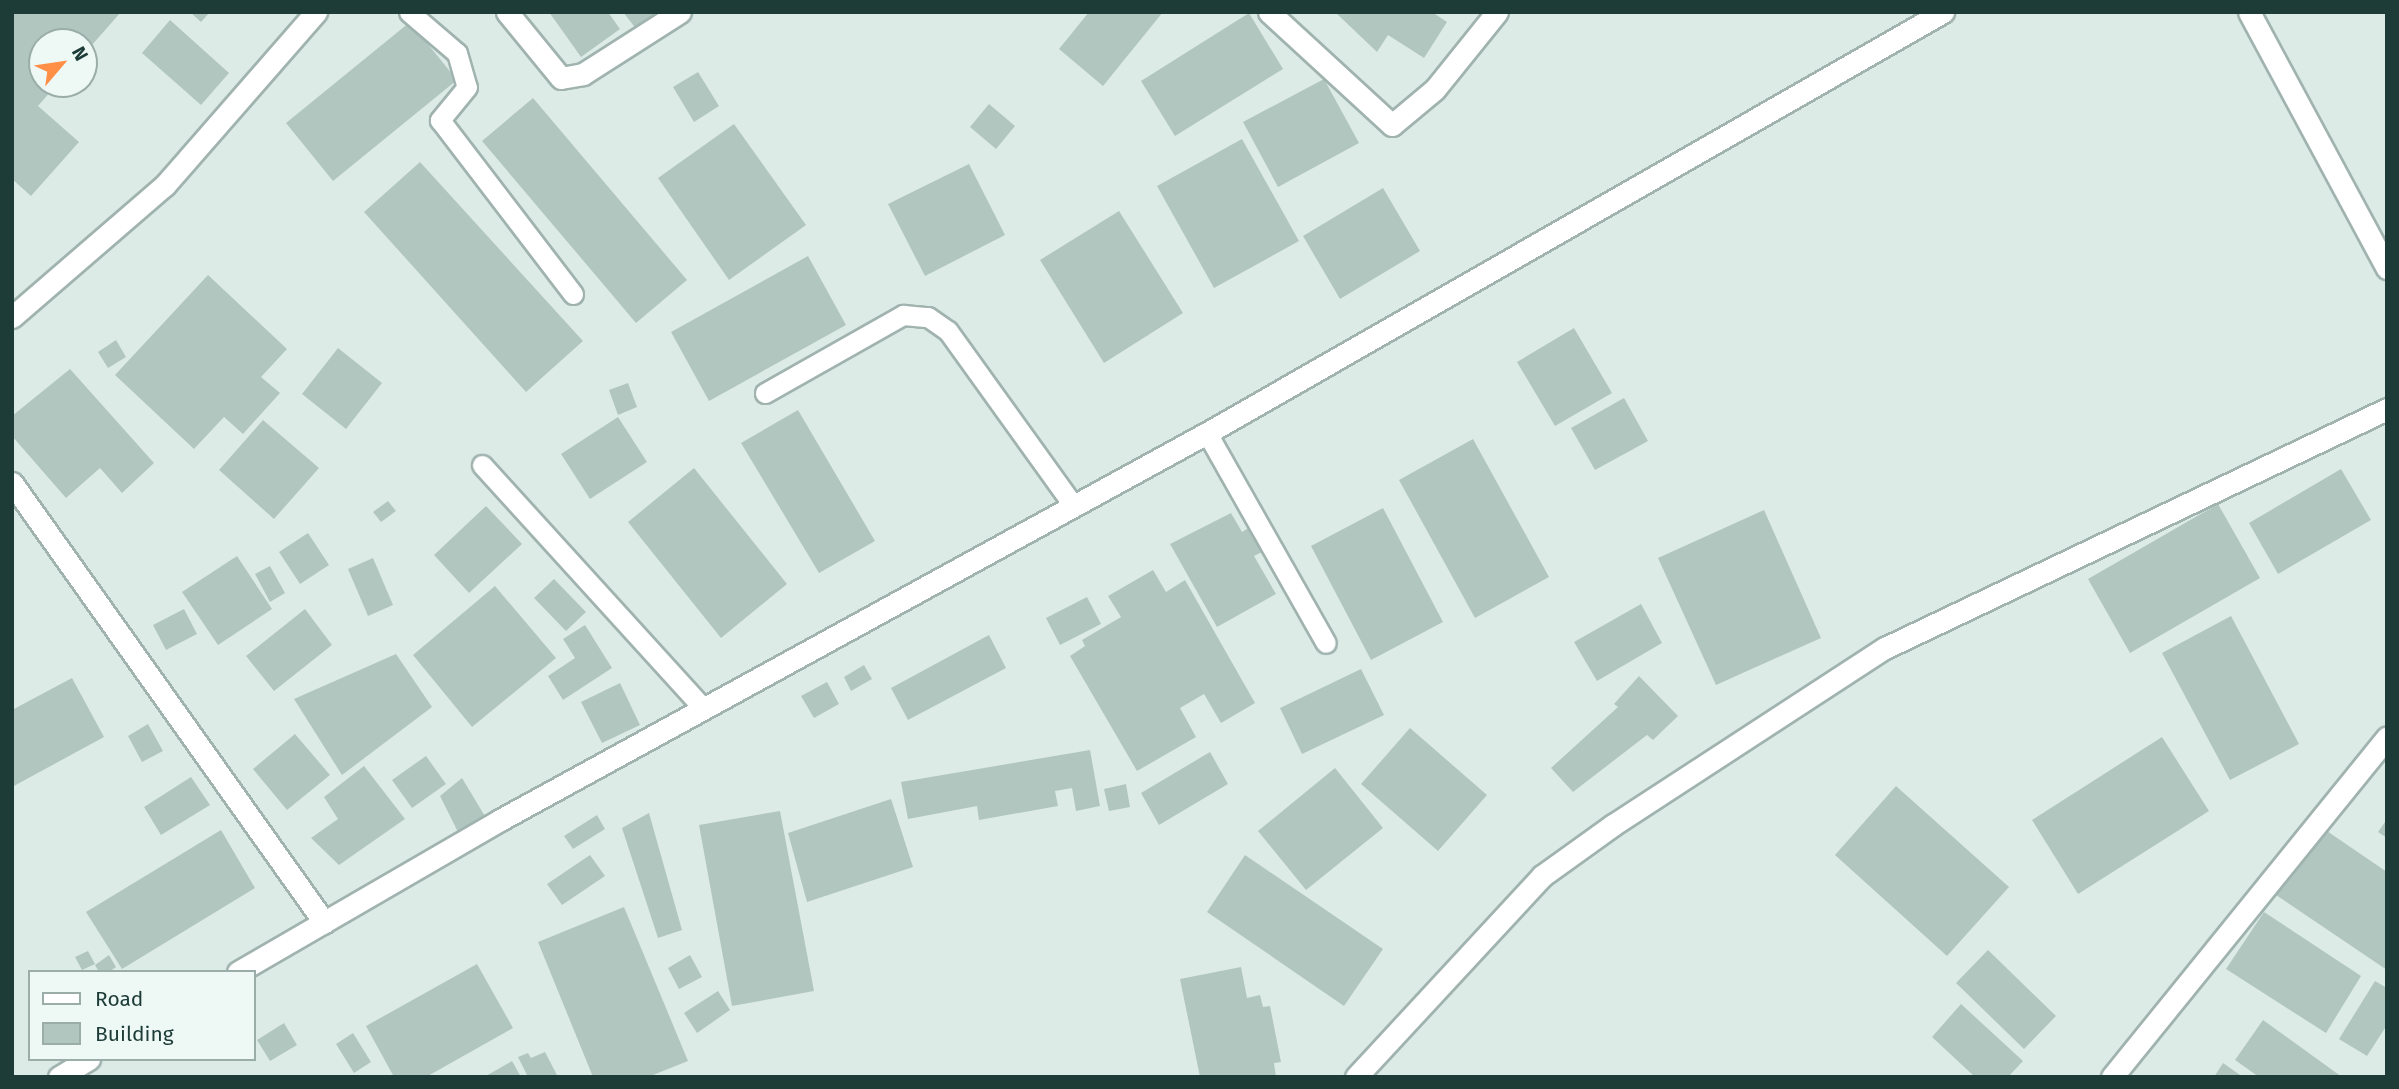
<!DOCTYPE html>
<style>
body{margin:0}
#map{position:relative;width:2399px;height:1089px;overflow:hidden;background:#ddebe7;font-family:"Fira Sans",sans-serif}
div>[style]{position:absolute}
[style*='--x']{left:calc(var(--x)*1px);top:calc(var(--y)*1px);width:calc(var(--w)*1px);rotate:calc(var(--a)*1deg)}
.building>*{inset:0;background:#b2c6c0}
.roads{filter:drop-shadow(2px 0 #a0b3af) drop-shadow(-2px 0 #a0b3af) drop-shadow(0 2px #a0b3af) drop-shadow(0 -2px #a0b3af)}
.service>*{height:19px;margin:-9.5px;padding:0 9.5px;transform-origin:9.5px;border-radius:9.5px;background:#fff}
.minor>*{height:21px;margin:-10.5px;padding:0 10.5px;transform-origin:10.5px;border-radius:10.5px;background:#fff}
span{translate:-50% -50%;white-space:nowrap;text-align:center;line-height:1.15;-webkit-text-stroke:5px #eef8f4;paint-order:stroke}
.frame{position:absolute;inset:0;border:14px solid #1d3c38;pointer-events:none}
.legend{position:absolute;left:28px;top:970px;width:228px;height:91px;box-sizing:border-box;background:#eef8f4;border:2px solid #9aada9;margin:0;padding:9px 12px;list-style:none;font-size:21px;color:#1d3c38}
.legend li{display:flex;align-items:center;gap:14px;height:35px}
.legend b{width:35px;border:2px solid #9aada9}
.north{position:absolute;left:28px;top:28px;width:70px;height:70px;box-sizing:border-box;background:#eef8f4;border:2px solid #9aada9;border-radius:50%;rotate:61deg;font-size:19px;font-weight:700;line-height:28px;text-align:center;color:#1d3c38}
.north::after{content:'';display:block;margin:auto;width:24px;height:32px;background:#ff8e47;clip-path:polygon(50% 0,100% 100%,50% 72%,0 100%)}
</style>
<div id="map">
<div class="building">
<i style="clip-path:polygon(12px 12px,121px 12px,84px 54px,84px 42px,42px 42px,42px 84px,57px 84px,38px 106px,79px 142px,31px 196px,12px 179px)"></i>
<i style="clip-path:polygon(190px 12px,210px 12px,201px 22px)"></i>
<i style="clip-path:polygon(549px 12px,608px 12px,620px 29px,581px 57px)"></i>
<i style="clip-path:polygon(623px 12px,660px 12px,637px 30px)"></i>
<i style="clip-path:polygon(1089px 12px,1163px 12px,1103px 86px,1059px 49px)"></i>
<i style="clip-path:polygon(1335px 12px,1432px 12px,1447px 22px,1424px 58px,1388px 35px,1377px 52px)"></i>
<i style="clip-path:polygon(1249px 13px,1283px 69px,1175px 136px,1141px 81px)"></i>
<i style="clip-path:polygon(170px 20px,229px 73px,201px 105px,142px 53px)"></i>
<i style="clip-path:polygon(410px 22px,457px 80px,333px 181px,286px 123px)"></i>
<i style="clip-path:polygon(698px 72px,719px 106px,694px 122px,673px 87px)"></i>
<i style="clip-path:polygon(1324px 79px,1359px 143px,1278px 187px,1243px 122px)"></i>
<i style="clip-path:polygon(533px 98px,687px 280px,636px 323px,482px 141px)"></i>
<i style="clip-path:polygon(989px 104px,1015px 126px,996px 149px,970px 127px)"></i>
<i style="clip-path:polygon(734px 124px,806px 225px,729px 280px,658px 178px)"></i>
<i style="clip-path:polygon(1242px 139px,1299px 241px,1214px 288px,1157px 186px)"></i>
<i style="clip-path:polygon(420px 162px,583px 341px,526px 392px,364px 212px)"></i>
<i style="clip-path:polygon(969px 164px,1005px 235px,925px 276px,888px 204px)"></i>
<i style="clip-path:polygon(1383px 188px,1420px 251px,1340px 299px,1303px 236px)"></i>
<i style="clip-path:polygon(1119px 211px,1183px 313px,1104px 363px,1040px 260px)"></i>
<i style="clip-path:polygon(808px 256px,846px 325px,709px 401px,671px 332px)"></i>
<i style="clip-path:polygon(208px 275px,287px 349px,261px 377px,280px 393px,243px 434px,224px 417px,194px 449px,115px 375px)"></i>
<i style="clip-path:polygon(1574px 328px,1612px 393px,1555px 426px,1517px 362px)"></i>
<i style="clip-path:polygon(116px 340px,126px 357px,108px 368px,98px 352px)"></i>
<i style="clip-path:polygon(338px 348px,382px 383px,346px 429px,302px 394px)"></i>
<i style="clip-path:polygon(70px 369px,154px 463px,122px 493px,100px 468px,66px 498px,12px 436px,12px 416px)"></i>
<i style="clip-path:polygon(628px 383px,637px 407px,618px 415px,609px 390px)"></i>
<i style="clip-path:polygon(1624px 398px,1648px 441px,1595px 470px,1571px 428px)"></i>
<i style="clip-path:polygon(798px 410px,875px 541px,819px 573px,741px 443px)"></i>
<i style="clip-path:polygon(618px 417px,647px 462px,590px 499px,561px 454px)"></i>
<i style="clip-path:polygon(263px 420px,319px 468px,274px 519px,219px 470px)"></i>
<i style="clip-path:polygon(1473px 439px,1549px 577px,1475px 618px,1399px 480px)"></i>
<i style="clip-path:polygon(694px 468px,787px 584px,721px 638px,628px 522px)"></i>
<i style="clip-path:polygon(2341px 469px,2371px 520px,2278px 574px,2249px 523px)"></i>
<i style="clip-path:polygon(388px 501px,396px 511px,381px 522px,373px 512px)"></i>
<i style="clip-path:polygon(2218px 504px,2260px 578px,2130px 653px,2088px 579px)"></i>
<i style="clip-path:polygon(486px 506px,522px 544px,469px 593px,434px 555px)"></i>
<i style="clip-path:polygon(1383px 508px,1443px 622px,1371px 660px,1311px 546px)"></i>
<i style="clip-path:polygon(1764px 510px,1821px 638px,1716px 685px,1658px 558px)"></i>
<i style="clip-path:polygon(1231px 513px,1242px 532px,1250px 527px,1262px 552px,1254px 556px,1276px 594px,1217px 627px,1170px 544px)"></i>
<i style="clip-path:polygon(308px 533px,329px 565px,300px 584px,279px 552px)"></i>
<i style="clip-path:polygon(237px 556px,272px 609px,218px 645px,182px 592px)"></i>
<i style="clip-path:polygon(373px 558px,393px 605px,368px 616px,348px 569px)"></i>
<i style="clip-path:polygon(270px 566px,285px 593px,270px 602px,255px 574px)"></i>
<i style="clip-path:polygon(1153px 570px,1166px 592px,1185px 580px,1255px 703px,1221px 723px,1204px 694px,1180px 708px,1196px 737px,1137px 771px,1070px 656px,1085px 646px,1082px 640px,1121px 617px,1108px 596px)"></i>
<i style="clip-path:polygon(554px 579px,586px 612px,566px 631px,534px 598px)"></i>
<i style="clip-path:polygon(495px 586px,556px 658px,472px 727px,413px 655px)"></i>
<i style="clip-path:polygon(1087px 597px,1101px 624px,1060px 645px,1046px 618px)"></i>
<i style="clip-path:polygon(1641px 604px,1662px 643px,1597px 681px,1574px 642px)"></i>
<i style="clip-path:polygon(184px 609px,197px 634px,166px 650px,153px 625px)"></i>
<i style="clip-path:polygon(305px 609px,332px 645px,274px 691px,246px 656px)"></i>
<i style="clip-path:polygon(2231px 616px,2299px 744px,2230px 780px,2162px 653px)"></i>
<i style="clip-path:polygon(585px 625px,612px 668px,563px 700px,548px 676px,575px 658px,563px 639px)"></i>
<i style="clip-path:polygon(989px 635px,1006px 668px,908px 720px,891px 688px)"></i>
<i style="clip-path:polygon(396px 654px,432px 707px,342px 775px,294px 699px)"></i>
<i style="clip-path:polygon(864px 665px,872px 679px,851px 691px,844px 677px)"></i>
<i style="clip-path:polygon(1361px 669px,1384px 715px,1302px 754px,1280px 708px)"></i>
<i style="clip-path:polygon(1639px 676px,1678px 716px,1653px 740px,1647px 735px,1573px 792px,1551px 768px,1618px 707px,1614px 704px)"></i>
<i style="clip-path:polygon(72px 678px,104px 737px,12px 787px,12px 710px)"></i>
<i style="clip-path:polygon(827px 682px,839px 704px,814px 718px,801px 696px)"></i>
<i style="clip-path:polygon(620px 683px,640px 725px,602px 743px,581px 702px)"></i>
<i style="clip-path:polygon(148px 724px,163px 751px,142px 762px,128px 736px)"></i>
<i style="clip-path:polygon(1410px 728px,1487px 795px,1438px 851px,1361px 784px)"></i>
<i style="clip-path:polygon(295px 734px,330px 775px,287px 810px,253px 769px)"></i>
<i style="clip-path:polygon(2162px 737px,2209px 811px,2078px 894px,2032px 820px)"></i>
<i style="clip-path:polygon(1090px 750px,1100px 806px,1076px 811px,1072px 788px,1055px 791px,1058px 806px,979px 820px,977px 806px,908px 819px,901px 782px)"></i>
<i style="clip-path:polygon(1210px 752px,1228px 784px,1159px 825px,1141px 793px)"></i>
<i style="clip-path:polygon(426px 756px,446px 784px,412px 808px,392px 780px)"></i>
<i style="clip-path:polygon(364px 766px,405px 819px,339px 865px,311px 838px,338px 819px,324px 797px)"></i>
<i style="clip-path:polygon(1335px 768px,1383px 828px,1306px 890px,1258px 831px)"></i>
<i style="clip-path:polygon(191px 777px,210px 805px,161px 835px,144px 807px)"></i>
<i style="clip-path:polygon(462px 778px,486px 818px,458px 832px,440px 796px)"></i>
<i style="clip-path:polygon(1126px 784px,1130px 807px,1109px 811px,1104px 789px)"></i>
<i style="clip-path:polygon(1896px 786px,2009px 887px,1947px 956px,1835px 855px)"></i>
<i style="clip-path:polygon(891px 799px,913px 867px,807px 902px,788px 833px)"></i>
<i style="clip-path:polygon(780px 811px,814px 991px,732px 1006px,699px 825px)"></i>
<i style="clip-path:polygon(649px 813px,682px 930px,658px 938px,622px 828px)"></i>
<i style="clip-path:polygon(597px 815px,605px 829px,573px 849px,564px 836px)"></i>
<i style="clip-path:polygon(2387px 819px,2387px 838px,2378px 832px)"></i>
<i style="clip-path:polygon(2321px 827px,2387px 872px,2387px 970px,2276px 895px)"></i>
<i style="clip-path:polygon(221px 830px,255px 888px,122px 969px,86px 912px)"></i>
<i style="clip-path:polygon(590px 855px,605px 876px,562px 905px,547px 884px)"></i>
<i style="clip-path:polygon(1245px 855px,1383px 949px,1344px 1006px,1207px 912px)"></i>
<i style="clip-path:polygon(624px 907px,688px 1061px,648px 1077px,593px 1077px,538px 942px)"></i>
<i style="clip-path:polygon(2264px 912px,2361px 976px,2326px 1033px,2226px 969px)"></i>
<i style="clip-path:polygon(1988px 950px,2056px 1016px,2024px 1049px,1956px 983px)"></i>
<i style="clip-path:polygon(88px 951px,95px 964px,82px 970px,75px 957px)"></i>
<i style="clip-path:polygon(109px 955px,116px 967px,109px 972px,99px 972px,95px 965px)"></i>
<i style="clip-path:polygon(690px 955px,702px 977px,679px 989px,668px 968px)"></i>
<i style="clip-path:polygon(477px 964px,513px 1028px,426px 1077px,394px 1077px,366px 1026px)"></i>
<i style="clip-path:polygon(1241px 967px,1247px 998px,1260px 995px,1263px 1007px,1270px 1006px,1281px 1062px,1274px 1063px,1276px 1077px,1200px 1077px,1180px 979px)"></i>
<i style="clip-path:polygon(2375px 981px,2387px 988px,2387px 1025px,2367px 1056px,2339px 1039px)"></i>
<i style="clip-path:polygon(718px 991px,730px 1010px,697px 1033px,684px 1013px)"></i>
<i style="clip-path:polygon(1961px 1004px,2023px 1061px,2008px 1077px,1975px 1077px,1932px 1037px)"></i>
<i style="clip-path:polygon(2263px 1020px,2342px 1077px,2259px 1077px,2235px 1060px)"></i>
<i style="clip-path:polygon(284px 1023px,297px 1045px,270px 1061px,257px 1040px)"></i>
<i style="clip-path:polygon(353px 1033px,371px 1062px,354px 1073px,336px 1044px)"></i>
<i style="clip-path:polygon(545px 1052px,558px 1077px,528px 1077px,518px 1057px,528px 1053px,531px 1058px)"></i>
<i style="clip-path:polygon(512px 1061px,521px 1077px,484px 1077px)"></i>
<i style="clip-path:polygon(2223px 1063px,2243px 1077px,2214px 1077px)"></i>
</div>
<div class="roads">
<div class="service">
<i style="--x:409;--y:12;--w:63;--a:40.5"></i>
<i style="--x:457;--y:53;--w:35;--a:74"></i>
<i style="--x:467;--y:87;--w:43;--a:129.3"></i>
<i style="--x:440;--y:120;--w:219;--a:52.6"></i>
<i style="--x:765;--y:393;--w:159;--a:-29.5"></i>
<i style="--x:903;--y:315;--w:25;--a:5"></i>
<i style="--x:928;--y:317;--w:24;--a:35"></i>
<i style="--x:948;--y:331;--w:214;--a:54.3"></i>
<i style="--x:1207;--y:433;--w:241;--a:60.5"></i>
<i style="--x:482;--y:465;--w:330;--a:47.7"></i>
</div>
<div class="minor">
<i style="--x:507;--y:12;--w:85;--a:50.7"></i>
<i style="--x:561;--y:78;--w:22;--a:-10"></i>
<i style="--x:583;--y:74;--w:115;--a:-32.6"></i>
<i style="--x:1269;--y:12;--w:167;--a:42.6"></i>
<i style="--x:1392;--y:125;--w:56;--a:-39.9"></i>
<i style="--x:1435;--y:89;--w:99;--a:-51.2"></i>
<i style="--x:2249;--y:12;--w:291;--a:61.7"></i>
<i style="--x:12;--y:317;--w:202;--a:-40.8"></i>
<i style="--x:165;--y:185;--w:230;--a:-48.9"></i>
<i style="--x:12;--y:483;--w:539;--a:54.6"></i>
<i style="--x:238;--y:972;--w:303;--a:-30.1"></i>
<i style="--x:500;--y:820;--w:806;--a:-28.7"></i>
<i style="--x:1207;--y:433;--w:848;--a:-29.77"></i>
<i style="--x:59;--y:1077;--w:35;--a:-31"></i>
<i style="--x:1356;--y:1077;--w:274;--a:-47.2"></i>
<i style="--x:1542;--y:876;--w:87;--a:-35.7"></i>
<i style="--x:1613;--y:825;--w:325;--a:-33.1"></i>
<i style="--x:1885;--y:648;--w:556;--a:-25.46"></i>
<i style="--x:2112;--y:1077;--w:437;--a:-51"></i>
</div>
</div>
<div class="frame"></div>
<ul class="legend">
<li><b style="height:9px;background:#fff"></b>Road</li>
<li><b style="height:19px;background:#b2c6c0"></b>Building</li>
</ul>
<div class="north">N</div>
</div>
